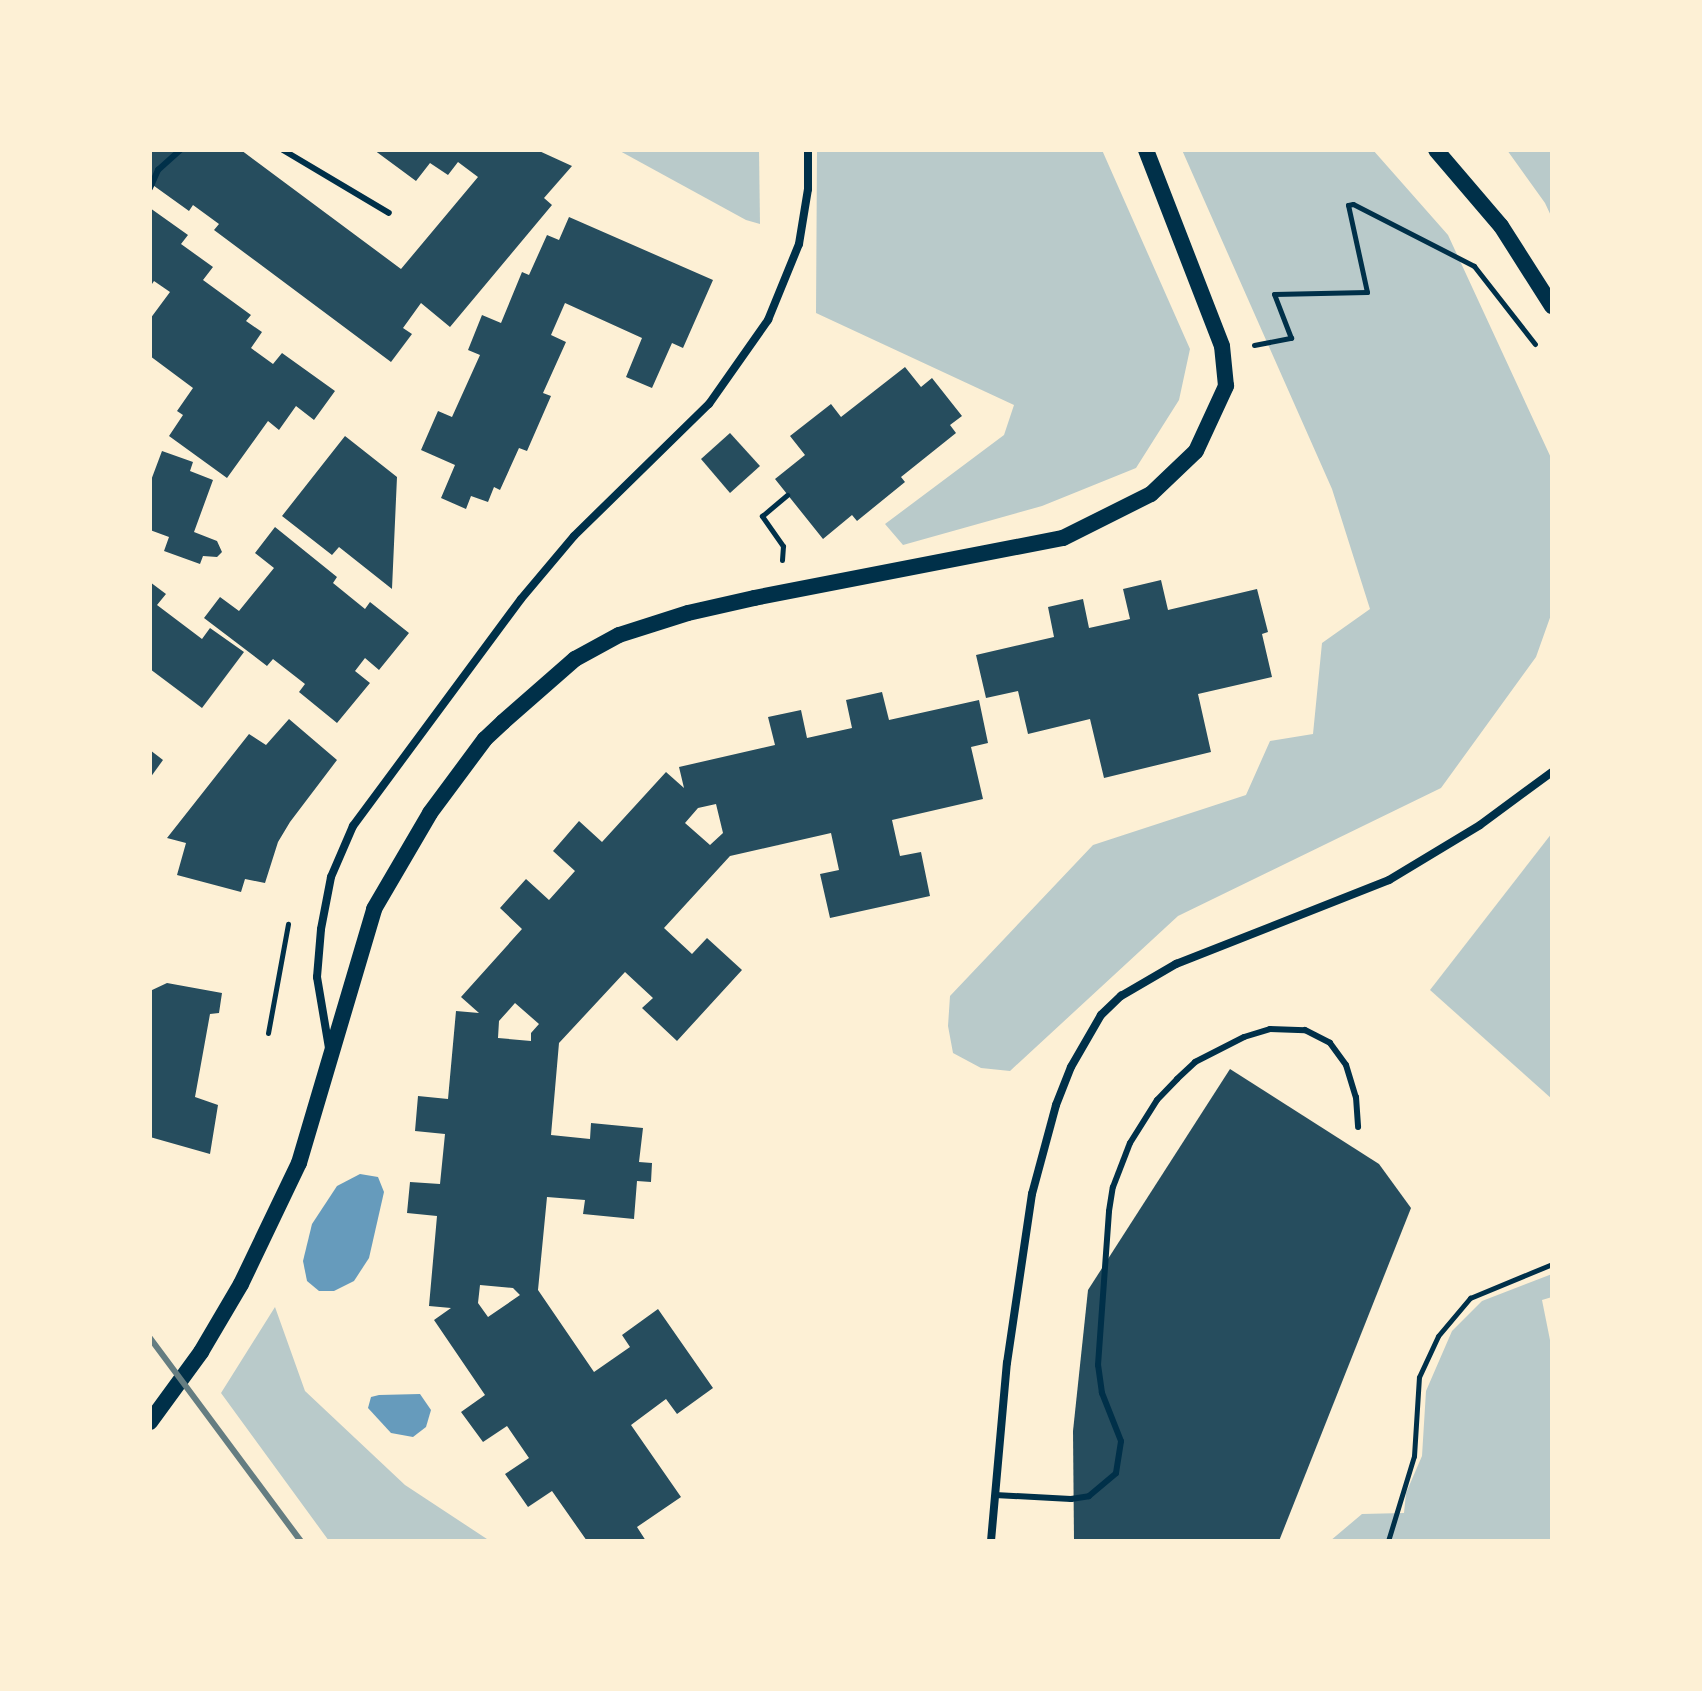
<!DOCTYPE html>
<style>
body{margin:0}
#map{position:relative;width:1702px;height:1691px;overflow:hidden;background:#fdf0d5;font-family:Roboto,sans-serif}
div>[style]{position:absolute}
[style*='--x']{left:calc(var(--x)*1px);top:calc(var(--y)*1px);width:calc(var(--w)*1px);rotate:calc(var(--a)*1deg)}
.green>*{inset:0;background:#b9caca}
.water>*{inset:0;background:#669bbc}
.building>*{inset:0;background:#264d5e}
.path>*{height:5px;margin:-2.5px;padding:0 2.5px;transform-origin:2.5px;border-radius:2.5px;background:#003049}
.service>*{height:6px;margin:-3px;padding:0 3px;transform-origin:3px;border-radius:3px;background:#003049}
.minor>*{height:8px;margin:-4px;padding:0 4px;transform-origin:4px;border-radius:4px;background:#003049}
.secondary>*{height:16px;margin:-8px;padding:0 8px;transform-origin:8px;border-radius:8px;background:#003049}
.rail>*{height:6px;margin:-3px;padding:0 3px;transform-origin:3px;border-radius:3px;background:#657d81}
span{translate:-50% -50%;white-space:nowrap;text-align:center;line-height:1.15;-webkit-text-stroke:8px #fdf0d5;paint-order:stroke}
.frame{position:absolute;inset:0;border:152px solid #fdf0d5;pointer-events:none}
</style>
<div id="map">
<div class="green">
<i style="clip-path:polygon(618px 150px,759px 150px,760px 224px,746px 220px)"></i>
<i style="clip-path:polygon(817px 150px,1102px 150px,1190px 349px,1179px 400px,1136px 468px,1042px 506px,903px 545px,885px 524px,1004px 435px,1014px 405px,816px 313px)"></i>
<i style="clip-path:polygon(1182px 150px,1373px 150px,1448px 235px,1552px 460px,1552px 612px,1536px 657px,1441px 788px,1178px 916px,1010px 1071px,981px 1068px,953px 1053px,948px 1026px,950px 996px,1093px 845px,1246px 795px,1270px 741px,1313px 734px,1322px 643px,1370px 609px,1332px 489px)"></i>
<i style="clip-path:polygon(1507px 150px,1552px 150px,1552px 218px,1545px 203px)"></i>
<i style="clip-path:polygon(1552px 833px,1552px 1099px,1430px 990px)"></i>
<i style="clip-path:polygon(1552px 1274px,1552px 1297px,1542px 1300px,1552px 1350px,1552px 1541px,1330px 1541px,1362px 1514px,1404px 1513px,1406px 1493px,1422px 1456px,1426px 1391px,1452px 1331px,1482px 1301px)"></i>
<i style="clip-path:polygon(275px 1307px,305px 1391px,405px 1485px,490px 1541px,329px 1541px,221px 1393px)"></i>
</div>
<div class="water">
<i style="clip-path:polygon(360px 1174px,378px 1177px,384px 1192px,369px 1258px,354px 1281px,334px 1291px,319px 1291px,307px 1281px,303px 1261px,312px 1224px,337px 1186px)"></i>
<i style="clip-path:polygon(420px 1394px,431px 1410px,426px 1427px,413px 1437px,391px 1433px,368px 1408px,371px 1397px,379px 1395px)"></i>
</div>
<div class="building">
<i style="clip-path:polygon(150px 150px,241px 150px,401px 269px,478px 177px,458px 162px,448px 175px,430px 163px,416px 181px,374px 150px,537px 150px,572px 166px,544px 198px,552px 205px,450px 327px,421px 303px,403px 328px,412px 334px,391px 362px,214px 230px,219px 224px,193px 205px,189px 211px,150px 183px)"></i>
<i style="clip-path:polygon(150px 208px,188px 235px,181px 244px,213px 267px,203px 280px,251px 315px,246px 321px,262px 332px,251px 348px,273px 364px,282px 353px,335px 391px,314px 420px,296px 406px,279px 430px,268px 421px,227px 478px,169px 436px,183px 415px,177px 411px,193px 388px,150px 356px,150px 319px,170px 292px,154px 281px,150px 287px)"></i>
<i style="clip-path:polygon(569px 217px,713px 280px,683px 348px,672px 343px,652px 388px,626px 377px,642px 338px,565px 303px,551px 335px,566px 342px,543px 393px,551px 396px,527px 451px,519px 448px,500px 490px,494px 487px,488px 502px,471px 496px,466px 509px,441px 498px,455px 465px,421px 450px,438px 411px,452px 417px,480px 355px,468px 350px,482px 315px,501px 323px,522px 272px,529px 275px,547px 235px,559px 240px)"></i>
<i style="clip-path:polygon(905px 367px,921px 387px,932px 378px,962px 416px,950px 425px,956px 433px,901px 477px,905px 482px,857px 521px,852px 515px,823px 539px,775px 479px,805px 455px,790px 436px,831px 404px,841px 417px)"></i>
<i style="clip-path:polygon(730px 433px,760px 466px,730px 493px,701px 459px)"></i>
<i style="clip-path:polygon(345px 436px,397px 477px,392px 589px,339px 547px,332px 555px,282px 516px)"></i>
<i style="clip-path:polygon(162px 451px,193px 462px,190px 471px,213px 480px,194px 532px,217px 541px,222px 552px,217px 557px,203px 556px,200px 564px,164px 551px,169px 537px,150px 530px,150px 483px)"></i>
<i style="clip-path:polygon(275px 527px,337px 577px,333px 583px,365px 609px,370px 602px,409px 633px,379px 670px,365px 658px,355px 671px,370px 683px,337px 723px,299px 692px,305px 684px,273px 659px,267px 666px,204px 618px,220px 597px,239px 611px,274px 568px,255px 553px)"></i>
<i style="clip-path:polygon(1161px 580px,1168px 610px,1257px 589px,1268px 632px,1262px 634px,1272px 677px,1198px 694px,1211px 752px,1104px 778px,1090px 719px,1028px 734px,1018px 691px,986px 698px,976px 655px,1054px 637px,1048px 607px,1083px 599px,1089px 628px,1130px 619px,1123px 589px)"></i>
<i style="clip-path:polygon(150px 582px,166px 594px,157px 605px,202px 639px,210px 628px,244px 652px,202px 708px,150px 669px)"></i>
<i style="clip-path:polygon(evenodd,882px 692px,889px 720px,979px 700px,988px 743px,971px 747px,983px 799px,892px 820px,900px 856px,921px 852px,930px 896px,830px 918px,820px 874px,839px 870px,831px 833px,730px 856px,664px 928px,692px 954px,707px 938px,742px 970px,677px 1041px,642px 1008px,653px 998px,625px 972px,559px 1043px,551px 1135px,590px 1139px,591px 1123px,643px 1128px,639px 1162px,652px 1163px,651px 1182px,637px 1181px,634px 1219px,583px 1214px,585px 1200px,547px 1197px,538px 1290px,594px 1372px,630px 1347px,622px 1335px,658px 1309px,713px 1388px,677px 1414px,666px 1399px,631px 1425px,681px 1497px,637px 1527px,646px 1541px,587px 1541px,552px 1491px,528px 1507px,505px 1474px,529px 1458px,507px 1426px,483px 1442px,461px 1412px,485px 1395px,434px 1320px,451px 1308px,429px 1306px,437px 1216px,407px 1213px,410px 1182px,440px 1184px,445px 1134px,415px 1131px,418px 1096px,448px 1099px,456px 1011px,479px 1013px,461px 997px,522px 929px,500px 908px,526px 879px,549px 900px,575px 871px,553px 851px,579px 821px,602px 842px,666px 772px,684px 788px,679px 767px,775px 745px,768px 717px,801px 710px,807px 738px,852px 728px,846px 700px,882px 692px,716px 804px,723px 833px,710px 845px,685px 823px,698px 808px,716px 804px,882px 692px,515px 1003px,539px 1024px,531px 1033px,531px 1041px,498px 1038px,499px 1021px,515px 1003px,882px 692px,480px 1285px,513px 1288px,520px 1295px,488px 1317px,478px 1303px,480px 1285px)"></i>
<i style="clip-path:polygon(289px 719px,337px 760px,290px 822px,278px 842px,265px 883px,245px 879px,241px 892px,177px 875px,186px 843px,167px 838px,249px 734px,266px 745px)"></i>
<i style="clip-path:polygon(150px 750px,163px 760px,150px 778px)"></i>
<i style="clip-path:polygon(167px 983px,222px 993px,219px 1013px,210px 1014px,195px 1097px,218px 1105px,210px 1154px,150px 1137px,150px 991px)"></i>
<i style="clip-path:polygon(1230px 1069px,1379px 1164px,1411px 1208px,1279px 1541px,1074px 1541px,1073px 1431px,1088px 1290px)"></i>
</div>
<div class="path">
<i style="--x:1254;--y:345;--w:38;--a:-11"></i>
<i style="--x:1291;--y:338;--w:47;--a:-111.1"></i>
<i style="--x:1274;--y:294;--w:93;--a:-1.2"></i>
<i style="--x:1367;--y:292;--w:89;--a:-102.3"></i>
<i style="--x:1348;--y:205;--w:5;--a:-11"></i>
<i style="--x:1353;--y:204;--w:136;--a:27.1"></i>
<i style="--x:1474;--y:266;--w:99;--a:52"></i>
<i style="--x:782;--y:560;--w:14;--a:-86"></i>
<i style="--x:783;--y:546;--w:37;--a:-125"></i>
<i style="--x:762;--y:516;--w:33;--a:-40"></i>
<i style="--x:268;--y:1033;--w:111;--a:-79.6"></i>
<i style="--x:1388;--y:1541;--w:89;--a:-73"></i>
<i style="--x:1414;--y:1456;--w:79;--a:-86.4"></i>
<i style="--x:1419;--y:1377;--w:45;--a:-65.1"></i>
<i style="--x:1438;--y:1336;--w:50;--a:-49.9"></i>
<i style="--x:1470;--y:1298;--w:89;--a:-22.5"></i>
</div>
<div class="service">
<i style="--x:283;--y:150;--w:123;--a:30.7"></i>
<i style="--x:150;--y:188;--w:20;--a:-66"></i>
<i style="--x:158;--y:170;--w:30;--a:-42"></i>
<i style="--x:995;--y:1495;--w:76;--a:3"></i>
<i style="--x:1071;--y:1499;--w:18;--a:-9"></i>
<i style="--x:1089;--y:1496;--w:35;--a:-40"></i>
<i style="--x:1116;--y:1473;--w:32;--a:-81"></i>
<i style="--x:1121;--y:1441;--w:52;--a:-111.6"></i>
<i style="--x:1102;--y:1393;--w:28;--a:-98"></i>
<i style="--x:1098;--y:1365;--w:154;--a:-85.9"></i>
<i style="--x:1109;--y:1211;--w:24;--a:-81"></i>
<i style="--x:1113;--y:1187;--w:47;--a:-68.9"></i>
<i style="--x:1130;--y:1143;--w:51;--a:-57.9"></i>
<i style="--x:1157;--y:1100;--w:29;--a:-46"></i>
<i style="--x:1177;--y:1079;--w:25;--a:-43"></i>
<i style="--x:1195;--y:1062;--w:55;--a:-27"></i>
<i style="--x:1244;--y:1037;--w:27;--a:-17"></i>
<i style="--x:1270;--y:1029;--w:35;--a:2"></i>
<i style="--x:1305;--y:1030;--w:28;--a:27"></i>
<i style="--x:1330;--y:1043;--w:27;--a:54"></i>
<i style="--x:1346;--y:1065;--w:34;--a:73"></i>
<i style="--x:1356;--y:1097;--w:30;--a:86"></i>
</div>
<div class="minor">
<i style="--x:329;--y:1048;--w:72;--a:-99.6"></i>
<i style="--x:317;--y:977;--w:48;--a:-85.2"></i>
<i style="--x:321;--y:929;--w:53;--a:-79.1"></i>
<i style="--x:331;--y:877;--w:56;--a:-66.7"></i>
<i style="--x:353;--y:826;--w:282;--a:-53.5"></i>
<i style="--x:521;--y:599;--w:82;--a:-49.9"></i>
<i style="--x:574;--y:536;--w:189;--a:-44.4"></i>
<i style="--x:709;--y:404;--w:103;--a:-54.9"></i>
<i style="--x:768;--y:320;--w:82;--a:-67.8"></i>
<i style="--x:799;--y:244;--w:56;--a:-80.7"></i>
<i style="--x:808;--y:189;--w:39;--a:-90"></i>
<i style="--x:991;--y:1541;--w:179;--a:-84.9"></i>
<i style="--x:1007;--y:1363;--w:171;--a:-81.6"></i>
<i style="--x:1032;--y:1194;--w:92;--a:-74.9"></i>
<i style="--x:1056;--y:1105;--w:41;--a:-68.5"></i>
<i style="--x:1071;--y:1067;--w:60;--a:-60"></i>
<i style="--x:1101;--y:1015;--w:28;--a:-44"></i>
<i style="--x:1121;--y:996;--w:64;--a:-30.2"></i>
<i style="--x:1176;--y:964;--w:229;--a:-21.5"></i>
<i style="--x:1389;--y:880;--w:106;--a:-31.1"></i>
<i style="--x:1480;--y:825;--w:89;--a:-36.4"></i>
</div>
<div class="secondary">
<i style="--x:1436;--y:150;--w:100;--a:49.5"></i>
<i style="--x:1501;--y:226;--w:95;--a:57.5"></i>
<i style="--x:150;--y:1422;--w:87;--a:-53.9"></i>
<i style="--x:201;--y:1352;--w:79;--a:-59.5"></i>
<i style="--x:241;--y:1284;--w:134;--a:-64.4"></i>
<i style="--x:299;--y:1163;--w:265;--a:-73.5"></i>
<i style="--x:374;--y:909;--w:111;--a:-59.7"></i>
<i style="--x:430;--y:813;--w:92;--a:-53.4"></i>
<i style="--x:485;--y:739;--w:25;--a:-43"></i>
<i style="--x:503;--y:722;--w:96;--a:-41.2"></i>
<i style="--x:575;--y:659;--w:50;--a:-28.6"></i>
<i style="--x:619;--y:635;--w:72;--a:-17.7"></i>
<i style="--x:688;--y:613;--w:68;--a:-12.8"></i>
<i style="--x:754;--y:598;--w:315;--a:-11"></i>
<i style="--x:1063;--y:538;--w:98;--a:-26.6"></i>
<i style="--x:1151;--y:494;--w:62;--a:-43.7"></i>
<i style="--x:1196;--y:451;--w:72;--a:-65.2"></i>
<i style="--x:1226;--y:386;--w:40;--a:-95.7"></i>
<i style="--x:1222;--y:346;--w:210;--a:-111.2"></i>
</div>
<div class="rail">
<i style="--x:150;--y:1338;--w:253;--a:53.4"></i>
</div>
<div class="frame"></div>
</div>
